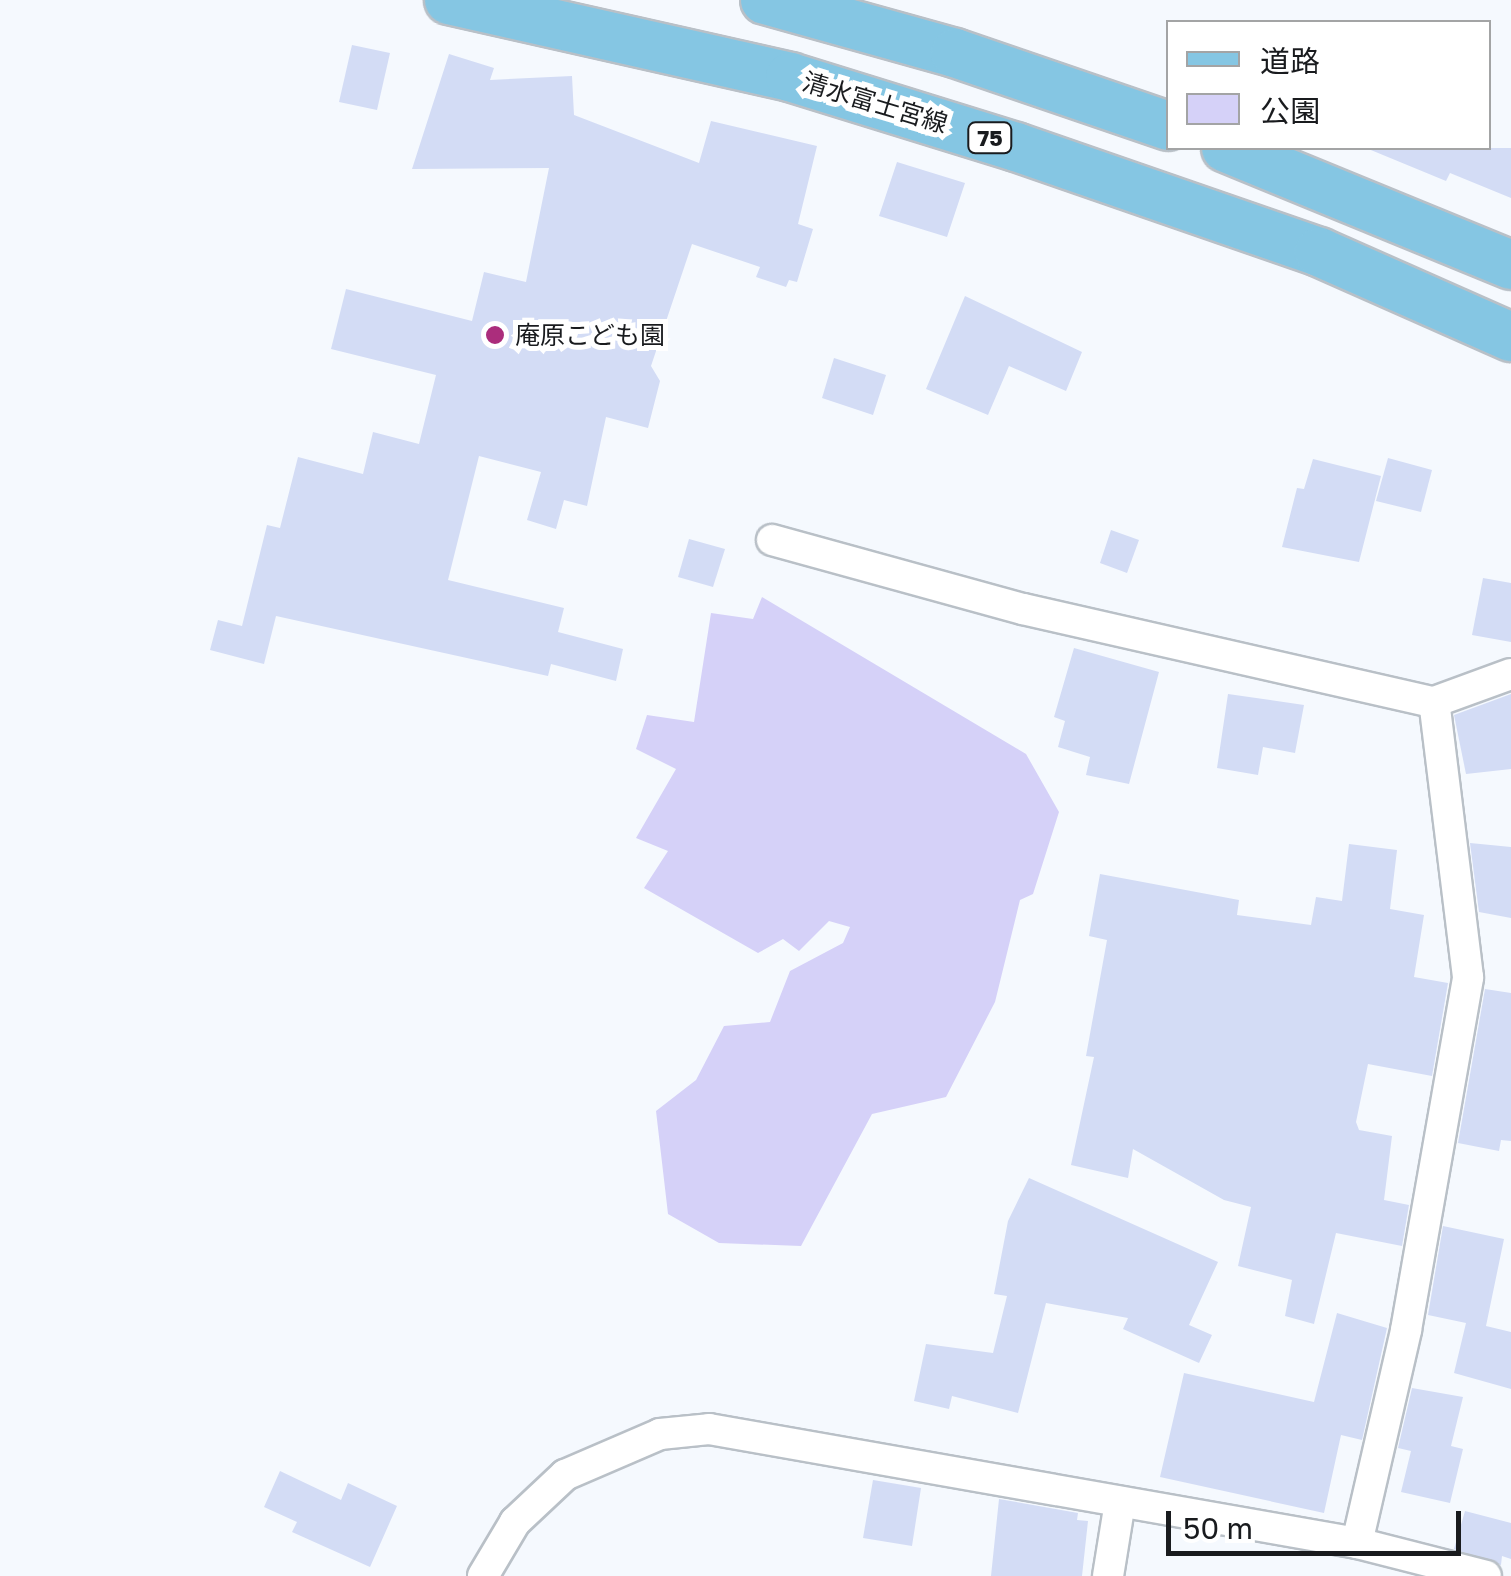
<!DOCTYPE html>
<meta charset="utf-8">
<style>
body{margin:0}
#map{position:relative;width:1511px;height:1576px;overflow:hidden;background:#f5f9fe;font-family:"Golos Text","Noto Sans JP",sans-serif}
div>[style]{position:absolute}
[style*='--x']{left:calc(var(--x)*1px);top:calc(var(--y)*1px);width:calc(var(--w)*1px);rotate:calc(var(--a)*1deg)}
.green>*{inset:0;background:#d5d1f8}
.building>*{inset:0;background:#d3dcf5}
.roads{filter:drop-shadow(2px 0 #b9c0c7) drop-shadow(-2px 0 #b9c0c7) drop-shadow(0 2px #b9c0c7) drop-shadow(0 -2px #b9c0c7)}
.minor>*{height:30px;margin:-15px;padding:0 15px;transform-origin:15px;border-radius:15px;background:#fff}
.primary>*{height:48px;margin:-24px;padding:0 24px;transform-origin:24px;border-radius:24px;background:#85c6e3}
.dots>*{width:28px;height:28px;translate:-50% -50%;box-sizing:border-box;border:5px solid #fff;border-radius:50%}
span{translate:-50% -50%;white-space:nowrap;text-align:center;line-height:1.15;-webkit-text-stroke:10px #fff;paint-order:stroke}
.shield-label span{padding:2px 8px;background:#fff;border:2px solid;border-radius:8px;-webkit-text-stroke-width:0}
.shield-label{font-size:22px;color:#191b1e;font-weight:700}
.street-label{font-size:25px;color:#191b1e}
.poi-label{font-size:25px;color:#191b1e}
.left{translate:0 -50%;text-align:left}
.legend{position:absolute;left:1166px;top:20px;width:325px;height:130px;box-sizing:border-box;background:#fff;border:2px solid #a3a4a5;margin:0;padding:12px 18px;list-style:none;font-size:30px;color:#191b1e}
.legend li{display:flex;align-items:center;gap:20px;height:50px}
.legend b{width:50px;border:2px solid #a3a4a5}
.scale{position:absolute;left:1166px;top:1511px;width:295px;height:45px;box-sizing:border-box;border:5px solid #191b1e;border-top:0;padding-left:12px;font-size:30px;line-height:35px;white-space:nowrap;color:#191b1e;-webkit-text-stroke:8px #fff;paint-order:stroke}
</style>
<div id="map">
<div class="green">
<i style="clip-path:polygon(762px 597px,1026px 754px,1059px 812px,1033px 894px,1020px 900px,995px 1002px,946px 1097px,872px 1114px,801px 1246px,719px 1243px,668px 1214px,656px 1111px,696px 1080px,724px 1026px,770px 1022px,790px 971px,843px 943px,850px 927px,829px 921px,799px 951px,783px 939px,758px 953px,644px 888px,668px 851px,636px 838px,676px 769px,636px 749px,647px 715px,694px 722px,711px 613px,753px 619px)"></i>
</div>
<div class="building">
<i style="clip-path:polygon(352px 45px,390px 53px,377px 110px,339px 102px)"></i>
<i style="clip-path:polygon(449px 54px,494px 68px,490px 80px,572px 76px,574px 115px,699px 163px,711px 121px,817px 146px,798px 224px,813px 229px,797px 282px,789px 280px,786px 287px,756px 277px,760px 267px,692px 244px,651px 366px,660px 381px,648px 428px,606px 417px,587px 506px,564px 500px,556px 529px,527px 520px,541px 472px,479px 456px,448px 580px,564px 608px,558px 632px,623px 649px,616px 681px,551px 664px,548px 676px,276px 616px,264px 664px,210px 650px,218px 620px,242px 626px,267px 525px,280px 528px,298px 457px,363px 474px,373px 432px,419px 444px,436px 375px,331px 349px,346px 289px,472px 321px,484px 272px,526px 282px,549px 168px,412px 169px)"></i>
<i style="clip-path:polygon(1366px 148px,1511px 148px,1511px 198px,1450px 173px,1446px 181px)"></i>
<i style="clip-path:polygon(897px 162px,965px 183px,947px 237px,879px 216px)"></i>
<i style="clip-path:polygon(965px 296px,1082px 352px,1066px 391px,1009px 366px,988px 415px,926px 389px)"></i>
<i style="clip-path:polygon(834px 358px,886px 375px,873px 415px,822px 398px)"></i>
<i style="clip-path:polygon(1388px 458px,1432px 470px,1421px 512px,1376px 501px)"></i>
<i style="clip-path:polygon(1313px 459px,1381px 476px,1359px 562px,1282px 547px,1297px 488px,1304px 489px)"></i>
<i style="clip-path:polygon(1111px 530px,1139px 540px,1127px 573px,1100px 563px)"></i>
<i style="clip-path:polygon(689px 539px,725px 549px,713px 587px,678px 577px)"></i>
<i style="clip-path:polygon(1483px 578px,1511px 583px,1511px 642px,1472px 635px)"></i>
<i style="clip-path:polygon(1074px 648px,1159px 672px,1129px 784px,1086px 775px,1090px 757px,1058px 747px,1065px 721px,1054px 717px)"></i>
<i style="clip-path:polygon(1228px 694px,1304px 705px,1295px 753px,1263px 747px,1258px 775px,1217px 768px)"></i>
<i style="clip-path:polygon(1511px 694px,1511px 769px,1466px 774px,1454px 715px)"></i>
<i style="clip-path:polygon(1470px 843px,1511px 847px,1511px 918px,1479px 912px)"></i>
<i style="clip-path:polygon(1349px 844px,1397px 850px,1390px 909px,1424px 915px,1414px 977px,1448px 983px,1432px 1076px,1368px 1064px,1356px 1122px,1359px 1130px,1392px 1136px,1384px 1200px,1409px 1205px,1402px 1246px,1336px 1233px,1314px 1324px,1285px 1316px,1292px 1280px,1238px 1266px,1251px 1207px,1224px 1200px,1133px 1149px,1128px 1178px,1071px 1165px,1094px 1057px,1086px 1056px,1107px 940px,1089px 936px,1100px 874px,1239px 900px,1237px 915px,1311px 925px,1316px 897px,1342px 901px)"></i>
<i style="clip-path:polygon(1485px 989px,1511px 993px,1511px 1141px,1501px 1140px,1499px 1151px,1458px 1143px)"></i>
<i style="clip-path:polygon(1029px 1178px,1218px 1262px,1189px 1325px,1212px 1335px,1199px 1363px,1123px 1329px,1128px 1318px,1046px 1303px,1018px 1413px,952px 1396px,949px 1409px,914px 1401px,926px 1344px,993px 1353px,1007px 1296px,994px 1294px,1008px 1221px)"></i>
<i style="clip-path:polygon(1443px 1226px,1504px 1239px,1486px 1326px,1511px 1332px,1511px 1389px,1454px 1373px,1466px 1323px,1428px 1315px)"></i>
<i style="clip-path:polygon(1337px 1313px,1387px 1328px,1362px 1440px,1341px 1435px,1324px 1513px,1160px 1477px,1184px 1373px,1314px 1402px)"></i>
<i style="clip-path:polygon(1412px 1388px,1463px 1397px,1451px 1446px,1463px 1449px,1450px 1503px,1401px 1492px,1411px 1451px,1398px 1448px)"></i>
<i style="clip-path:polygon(280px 1471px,341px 1500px,348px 1483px,397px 1506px,370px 1567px,292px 1532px,297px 1522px,264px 1507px)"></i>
<i style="clip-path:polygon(873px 1480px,921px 1488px,912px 1546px,863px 1538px)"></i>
<i style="clip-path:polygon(999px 1499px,1078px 1513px,1077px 1520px,1088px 1521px,1082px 1576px,991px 1576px)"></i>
<i style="clip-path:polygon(1465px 1511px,1511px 1523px,1511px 1559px,1502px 1556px,1501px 1565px,1454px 1549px)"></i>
</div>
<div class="roads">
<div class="minor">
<i style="--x:772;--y:540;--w:260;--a:15.4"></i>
<i style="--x:1023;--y:609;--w:421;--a:12.8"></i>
<i style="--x:1434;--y:702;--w:82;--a:-20"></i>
<i style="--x:1357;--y:1543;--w:219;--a:-77"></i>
<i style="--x:1406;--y:1330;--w:358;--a:-80"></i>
<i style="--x:1468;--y:977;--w:277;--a:-97"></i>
<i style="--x:483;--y:1576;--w:63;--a:-59.3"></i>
<i style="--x:515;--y:1522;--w:69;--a:-43.2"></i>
<i style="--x:565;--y:1475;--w:103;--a:-23.3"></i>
<i style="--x:660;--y:1434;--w:49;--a:-5.8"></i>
<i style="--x:709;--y:1429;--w:658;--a:9.98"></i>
<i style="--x:1357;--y:1543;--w:133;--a:14.3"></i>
<i style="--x:1108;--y:1576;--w:75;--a:-80.8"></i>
</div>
<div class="primary">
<i style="--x:449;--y:0;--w:350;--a:12.7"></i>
<i style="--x:790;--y:77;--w:237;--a:17.2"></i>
<i style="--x:1016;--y:147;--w:321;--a:19.1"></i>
<i style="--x:1319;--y:252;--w:210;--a:23.9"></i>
<i style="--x:765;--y:0;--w:197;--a:15.6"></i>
<i style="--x:955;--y:53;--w:225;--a:18.9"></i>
<i style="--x:1226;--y:148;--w:308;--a:22.3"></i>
</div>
</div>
<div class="dots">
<i style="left:495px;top:335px;background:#ab2d7c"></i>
</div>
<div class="shield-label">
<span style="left:990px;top:138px">75</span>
</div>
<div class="street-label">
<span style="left:875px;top:103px;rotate:17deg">清水富士宮線</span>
</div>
<div class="poi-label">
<span class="left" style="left:515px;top:335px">庵原こども園</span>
</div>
<ul class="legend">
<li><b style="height:12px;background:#85c6e3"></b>道路</li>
<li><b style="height:28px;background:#d5d1f8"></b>公園</li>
</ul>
<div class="scale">50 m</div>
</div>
